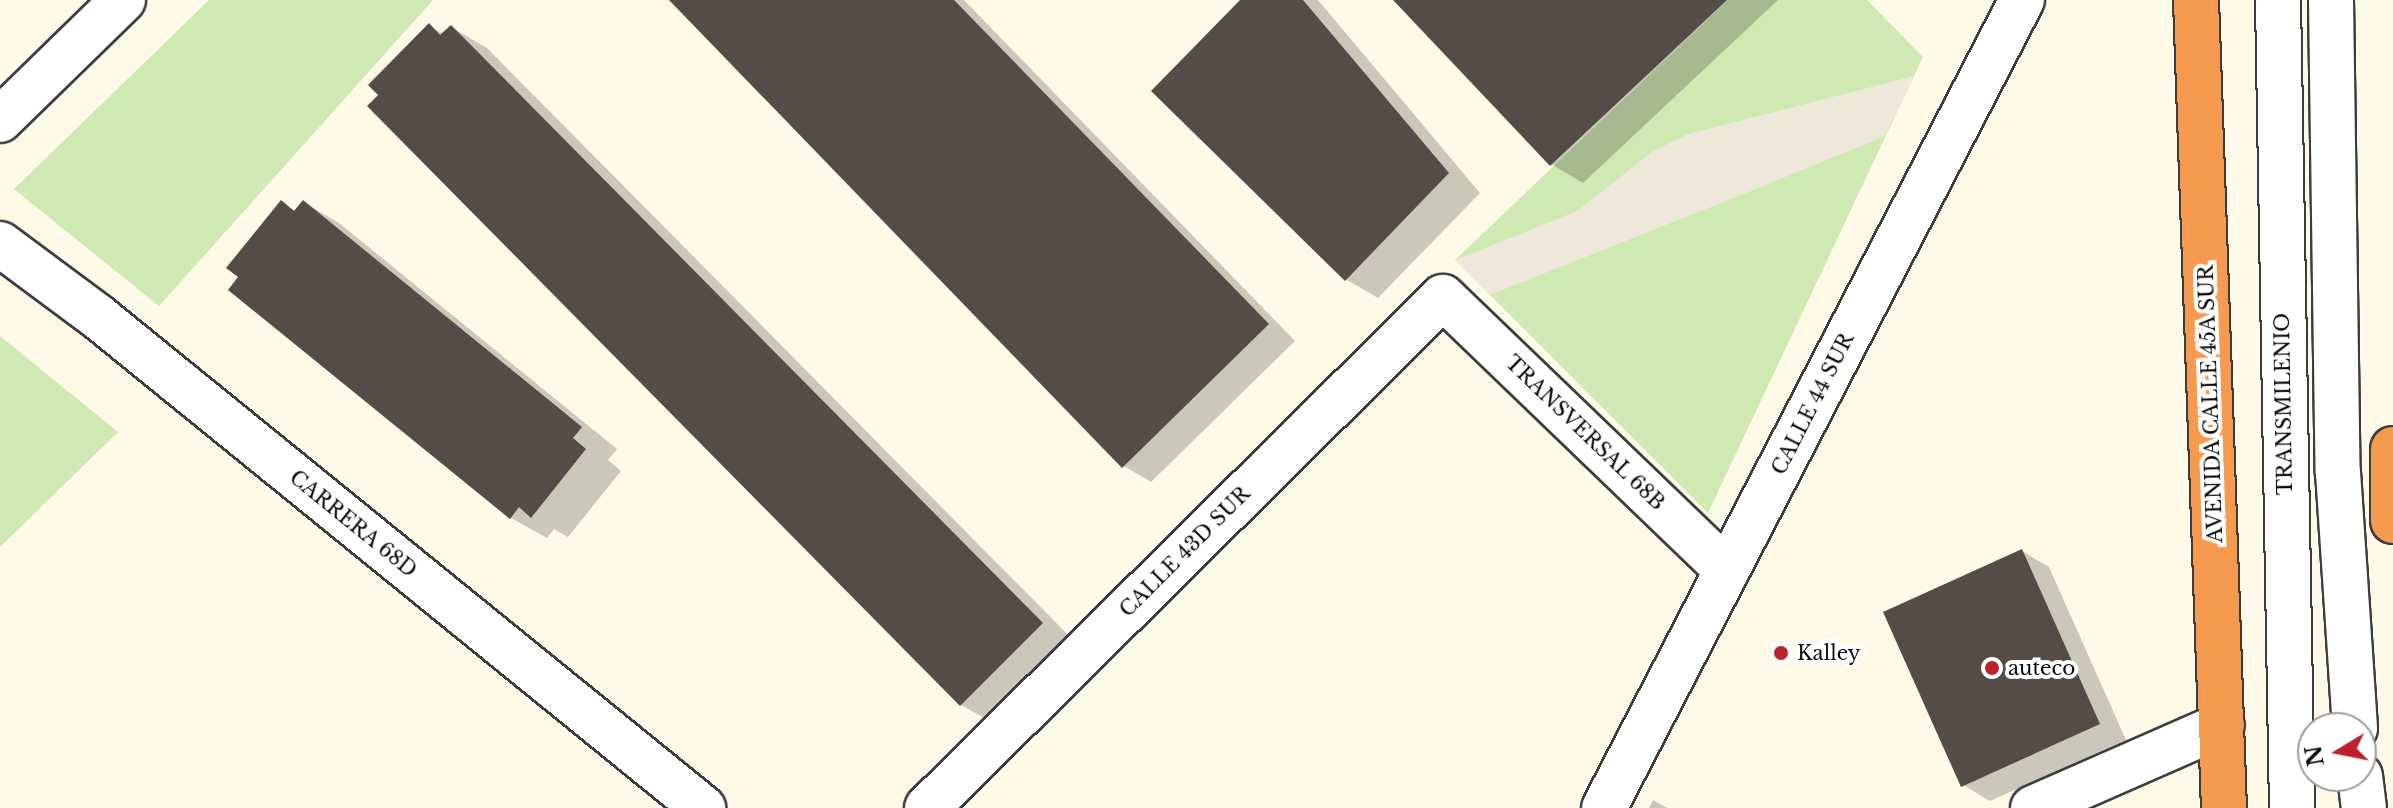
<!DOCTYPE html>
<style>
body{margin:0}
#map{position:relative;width:2393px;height:808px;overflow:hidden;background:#fffae8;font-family:"Libre Baskerville",serif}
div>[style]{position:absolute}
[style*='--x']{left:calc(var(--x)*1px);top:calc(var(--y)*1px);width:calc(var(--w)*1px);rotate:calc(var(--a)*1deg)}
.green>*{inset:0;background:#cfe9b2}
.plaza>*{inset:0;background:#ede8d9}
.shadow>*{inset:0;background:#0003}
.building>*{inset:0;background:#534c47}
.roads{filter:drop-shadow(2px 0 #3d3d3d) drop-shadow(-2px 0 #3d3d3d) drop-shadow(0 2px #3d3d3d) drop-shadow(0 -2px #3d3d3d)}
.minor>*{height:44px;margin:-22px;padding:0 22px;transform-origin:22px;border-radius:22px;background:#fff}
.highway>*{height:44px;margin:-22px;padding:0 22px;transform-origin:22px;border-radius:22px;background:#f69a4f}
.dots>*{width:22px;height:22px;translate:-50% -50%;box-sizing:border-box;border:4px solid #fff;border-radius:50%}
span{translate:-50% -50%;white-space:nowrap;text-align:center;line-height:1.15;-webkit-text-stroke:8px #fff;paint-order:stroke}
.street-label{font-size:20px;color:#0a0a0a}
.poi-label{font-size:20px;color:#0a0a0a}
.left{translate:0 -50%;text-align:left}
.north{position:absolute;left:2297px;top:712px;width:80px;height:80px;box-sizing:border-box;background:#fff;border:2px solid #9d9d9d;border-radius:50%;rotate:260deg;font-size:22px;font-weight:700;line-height:32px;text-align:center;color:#0a0a0a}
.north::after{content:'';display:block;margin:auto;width:28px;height:36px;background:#bb222a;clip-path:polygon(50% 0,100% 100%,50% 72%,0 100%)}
</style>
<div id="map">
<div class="green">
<i style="clip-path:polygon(209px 0,433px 0,159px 306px,14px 189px)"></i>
<i style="clip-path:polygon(1728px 0,1867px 0,1923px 57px,1708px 513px,1455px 260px)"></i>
<i style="clip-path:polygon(0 336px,118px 432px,0 547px)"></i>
</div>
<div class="plaza">
<i style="clip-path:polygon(1914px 76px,1885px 136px,1746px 193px,1490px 295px,1455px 260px,1577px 211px,1653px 151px,1688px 134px)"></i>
</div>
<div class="shadow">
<i style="clip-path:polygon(671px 0,964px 0,1295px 341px,1151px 482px,1124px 466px)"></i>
<i style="clip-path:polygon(1243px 0,1318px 0,1480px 193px,1378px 298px,1347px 280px,1154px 91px)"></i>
<i style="clip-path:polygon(1395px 0,1778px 0,1583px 183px,1551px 164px)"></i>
<i style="clip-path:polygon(429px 26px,444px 34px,451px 27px,487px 48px,1078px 645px,997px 725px,961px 705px)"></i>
<i style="clip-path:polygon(303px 202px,339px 223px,617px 449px,608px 460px,621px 471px,568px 537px,554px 529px,547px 538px,511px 518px,281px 203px,296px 211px)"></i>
<i style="clip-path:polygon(2022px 551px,2049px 567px,2126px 740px,1990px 801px,1963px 785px)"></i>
<i style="clip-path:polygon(1653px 800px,1667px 808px,1649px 808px)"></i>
</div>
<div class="building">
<i style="clip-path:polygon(669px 0,954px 0,1269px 324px,1122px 468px)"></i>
<i style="clip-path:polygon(1240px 0,1303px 0,1449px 173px,1345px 281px,1151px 91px)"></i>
<i style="clip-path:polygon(1393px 0,1727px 0,1550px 166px)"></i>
<i style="clip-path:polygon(429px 23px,440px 35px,451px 25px,1043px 623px,960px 706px,367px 106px,378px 95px,368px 85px)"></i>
<i style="clip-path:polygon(281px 200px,294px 211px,303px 200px,582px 427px,573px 438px,586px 449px,531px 518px,519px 507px,510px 519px,228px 290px,238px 277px,226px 268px)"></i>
<i style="clip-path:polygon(2022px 549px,2100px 724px,1961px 787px,1883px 612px)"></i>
</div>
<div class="roads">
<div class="minor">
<i style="--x:2278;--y:0;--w:808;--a:89.01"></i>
<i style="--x:2331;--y:0;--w:472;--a:89.2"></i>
<i style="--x:2338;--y:472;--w:257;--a:86.2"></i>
<i style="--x:0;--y:120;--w:172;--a:-44.3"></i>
<i style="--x:0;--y:244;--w:121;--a:36.6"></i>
<i style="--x:97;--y:316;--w:781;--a:39.07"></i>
<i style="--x:2360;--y:776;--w:32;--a:83"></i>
<i style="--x:927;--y:808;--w:726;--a:-44.72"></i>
<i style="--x:1443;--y:297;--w:394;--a:43.9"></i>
<i style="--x:1604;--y:808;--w:910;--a:-62.65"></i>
<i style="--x:2033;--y:808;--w:206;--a:-23.7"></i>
</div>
<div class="highway">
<i style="--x:2196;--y:0;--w:808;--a:88.02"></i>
<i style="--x:2393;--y:449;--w:72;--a:90"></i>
</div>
</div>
<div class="dots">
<i style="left:1781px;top:653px;background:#bb222a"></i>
<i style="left:1992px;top:668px;background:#bb222a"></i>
</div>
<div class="street-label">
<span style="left:1813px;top:404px;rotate:-63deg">CALLE 44 SUR</span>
<span style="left:2211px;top:404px;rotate:-92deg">AVENIDA CALLE 45A SUR</span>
<span style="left:2284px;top:404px;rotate:-91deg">TRANSMILENIO</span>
<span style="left:1585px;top:433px;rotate:44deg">TRANSVERSAL 68B</span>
<span style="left:353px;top:524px;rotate:39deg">CARRERA 68D</span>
<span style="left:1185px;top:552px;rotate:-45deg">CALLE 43D SUR</span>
</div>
<div class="poi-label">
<span class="left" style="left:1797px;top:653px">Kalley</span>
<span class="left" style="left:2008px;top:668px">auteco</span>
</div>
<div class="north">N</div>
</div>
